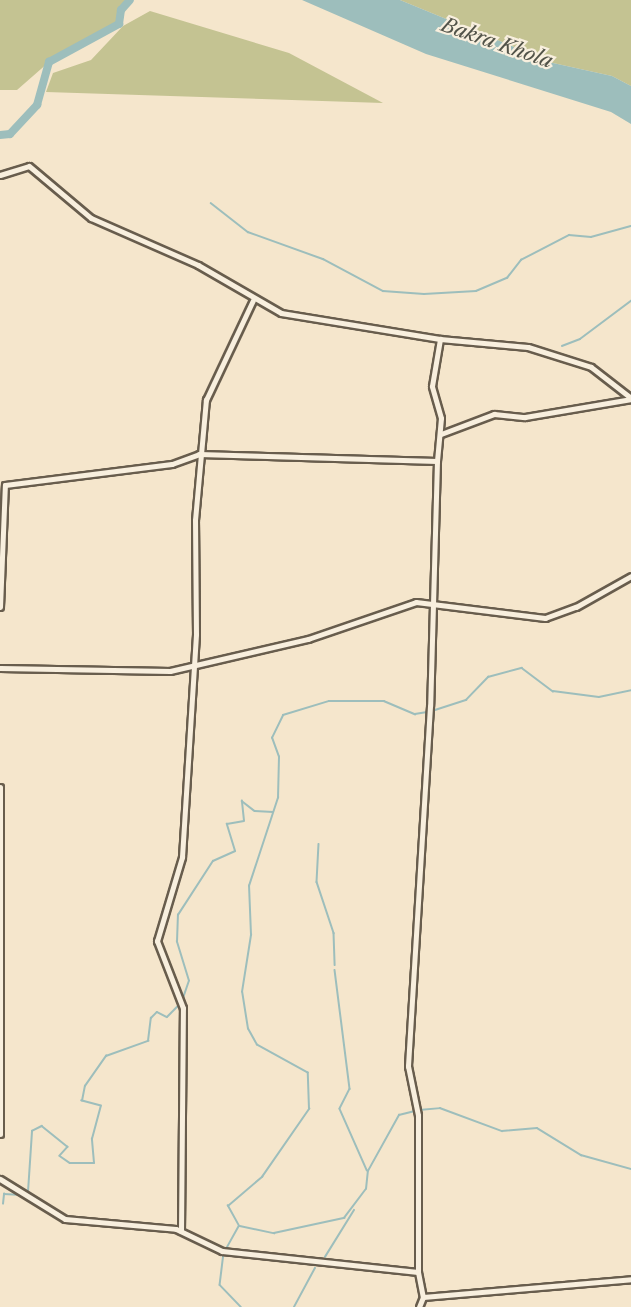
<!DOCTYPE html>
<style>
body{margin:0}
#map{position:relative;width:631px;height:1307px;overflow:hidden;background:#f5e6cc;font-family:"Libre Caslon Text",serif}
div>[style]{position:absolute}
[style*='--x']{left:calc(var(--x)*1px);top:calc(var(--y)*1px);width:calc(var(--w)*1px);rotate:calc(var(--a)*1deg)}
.green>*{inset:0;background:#c4c392}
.water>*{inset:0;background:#9dbebc}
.stream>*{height:1.5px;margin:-0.75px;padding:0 0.75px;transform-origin:0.75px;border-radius:0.75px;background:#9dbebc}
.river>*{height:8px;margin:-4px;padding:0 4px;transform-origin:4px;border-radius:4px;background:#9dbebc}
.roads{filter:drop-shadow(2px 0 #685d4d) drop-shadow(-2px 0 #685d4d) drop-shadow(0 2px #685d4d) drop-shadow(0 -2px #685d4d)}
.minor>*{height:5px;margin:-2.5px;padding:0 2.5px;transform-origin:2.5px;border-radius:2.5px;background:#f8efde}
span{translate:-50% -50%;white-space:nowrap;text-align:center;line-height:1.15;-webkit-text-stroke:4.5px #f8efde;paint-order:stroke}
.water-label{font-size:20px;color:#525349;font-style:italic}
</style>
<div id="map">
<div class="green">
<i style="clip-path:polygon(0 0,130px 0,121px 10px,119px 24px,49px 62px,17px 90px,0 90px)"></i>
<i style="clip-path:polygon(400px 0,631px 0,631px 86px,612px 76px,553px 63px)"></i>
<i style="clip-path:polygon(150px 11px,289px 53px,383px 103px,46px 92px,53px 73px,91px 60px,123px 26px)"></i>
</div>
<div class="water">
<i style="clip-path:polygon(302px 0,400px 0,553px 63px,612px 76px,631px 86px,631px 124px,611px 112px,426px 54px)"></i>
</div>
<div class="stream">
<i style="--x:211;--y:203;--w:47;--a:38.1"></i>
<i style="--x:248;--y:232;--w:80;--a:19.8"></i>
<i style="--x:323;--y:259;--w:68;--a:28.1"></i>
<i style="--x:383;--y:291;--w:41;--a:4.2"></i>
<i style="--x:424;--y:294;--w:52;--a:-3.3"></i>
<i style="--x:476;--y:291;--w:34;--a:-23"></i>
<i style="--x:507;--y:278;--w:23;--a:-52"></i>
<i style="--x:521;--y:260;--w:54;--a:-27.5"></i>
<i style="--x:569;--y:235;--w:22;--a:5"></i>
<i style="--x:591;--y:237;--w:41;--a:-15.4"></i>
<i style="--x:562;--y:346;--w:19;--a:-21"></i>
<i style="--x:580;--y:339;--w:64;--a:-36.7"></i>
<i style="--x:432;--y:711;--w:36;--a:-18"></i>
<i style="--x:466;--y:700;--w:32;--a:-46"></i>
<i style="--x:488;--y:677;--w:35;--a:-15"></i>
<i style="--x:522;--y:668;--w:39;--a:37"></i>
<i style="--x:553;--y:691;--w:46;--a:7.4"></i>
<i style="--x:599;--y:697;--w:33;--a:-12"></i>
<i style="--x:319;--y:844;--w:38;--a:93"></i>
<i style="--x:317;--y:882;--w:54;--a:71.6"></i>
<i style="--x:334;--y:933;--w:32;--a:88"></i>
<i style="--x:335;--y:970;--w:120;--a:82.8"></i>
<i style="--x:350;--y:1089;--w:22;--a:117"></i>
<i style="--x:340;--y:1109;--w:67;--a:66.1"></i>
<i style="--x:182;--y:1001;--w:21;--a:-71"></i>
<i style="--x:189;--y:981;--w:41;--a:-107.1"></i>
<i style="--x:177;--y:942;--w:27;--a:-88"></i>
<i style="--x:178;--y:915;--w:64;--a:-57.1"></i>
<i style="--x:213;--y:861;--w:24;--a:-24"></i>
<i style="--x:235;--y:851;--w:28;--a:-107"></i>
<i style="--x:227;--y:824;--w:17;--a:-10"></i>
<i style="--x:244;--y:821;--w:20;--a:-96"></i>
<i style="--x:242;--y:801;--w:16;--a:38"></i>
<i style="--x:255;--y:811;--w:18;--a:3"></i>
<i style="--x:419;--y:1110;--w:21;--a:-5"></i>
<i style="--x:440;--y:1108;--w:66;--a:20.4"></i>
<i style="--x:502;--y:1131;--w:35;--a:-5"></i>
<i style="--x:537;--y:1128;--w:52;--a:31.5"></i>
<i style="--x:581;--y:1155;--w:52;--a:15.6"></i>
<i style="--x:28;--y:1192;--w:61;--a:-86.2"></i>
<i style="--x:32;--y:1131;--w:11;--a:-27"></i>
<i style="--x:42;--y:1126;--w:33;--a:39"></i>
<i style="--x:68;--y:1147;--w:12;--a:132"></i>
<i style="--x:60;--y:1156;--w:12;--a:35"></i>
<i style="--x:70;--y:1163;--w:24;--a:0"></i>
<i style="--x:94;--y:1163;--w:24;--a:-95"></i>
<i style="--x:92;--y:1139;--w:34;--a:-75"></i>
<i style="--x:101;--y:1106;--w:20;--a:-165"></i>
<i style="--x:82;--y:1101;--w:15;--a:-79"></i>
<i style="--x:85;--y:1086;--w:37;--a:-55"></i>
<i style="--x:106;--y:1056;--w:45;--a:-19.7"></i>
<i style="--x:148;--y:1041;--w:23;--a:-83"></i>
<i style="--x:151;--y:1018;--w:8;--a:-45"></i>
<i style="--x:157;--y:1012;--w:11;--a:27"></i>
<i style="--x:167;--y:1017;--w:17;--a:-45"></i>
<i style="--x:3;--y:1204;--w:10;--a:-84"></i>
<i style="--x:4;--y:1194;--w:18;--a:3"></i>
<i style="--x:240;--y:1226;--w:35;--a:12"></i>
<i style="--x:274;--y:1233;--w:72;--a:-12.1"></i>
<i style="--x:344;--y:1218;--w:36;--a:-53"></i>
<i style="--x:366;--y:1189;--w:18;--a:-84"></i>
<i style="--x:368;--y:1171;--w:64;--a:-61"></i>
<i style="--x:399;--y:1115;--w:16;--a:-14"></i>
<i style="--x:226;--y:1249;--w:26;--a:-61"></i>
<i style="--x:239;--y:1226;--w:23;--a:-119"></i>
<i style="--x:228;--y:1206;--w:45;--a:-40.5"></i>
<i style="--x:262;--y:1177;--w:83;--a:-55.3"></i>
<i style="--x:309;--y:1109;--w:36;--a:-92"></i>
<i style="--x:308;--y:1073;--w:58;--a:-151.2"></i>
<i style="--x:257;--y:1045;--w:18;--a:-119"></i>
<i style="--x:248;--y:1029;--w:37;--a:-99"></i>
<i style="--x:242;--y:992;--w:58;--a:-81"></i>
<i style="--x:251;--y:935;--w:49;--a:-92.3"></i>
<i style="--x:249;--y:886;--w:93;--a:-71.8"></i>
<i style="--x:278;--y:798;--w:41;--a:-88.6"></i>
<i style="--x:279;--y:757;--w:20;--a:-110"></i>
<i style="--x:272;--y:738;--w:25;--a:-64"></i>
<i style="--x:283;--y:715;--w:48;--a:-16.9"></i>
<i style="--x:329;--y:701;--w:55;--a:0"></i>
<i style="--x:384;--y:701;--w:34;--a:23"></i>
<i style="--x:415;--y:714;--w:12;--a:-9"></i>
<i style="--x:224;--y:1253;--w:32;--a:97"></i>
<i style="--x:220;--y:1285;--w:30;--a:46"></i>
<i style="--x:325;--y:1257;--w:55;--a:-58.3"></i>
<i style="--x:294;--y:1307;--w:44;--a:-61.7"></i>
</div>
<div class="river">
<i style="--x:0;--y:135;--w:10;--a:-6"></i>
<i style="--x:10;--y:134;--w:40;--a:-47"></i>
<i style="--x:37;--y:105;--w:45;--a:-74.4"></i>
<i style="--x:49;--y:62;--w:80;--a:-28.5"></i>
<i style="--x:119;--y:24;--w:14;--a:-82"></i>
<i style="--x:121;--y:10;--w:13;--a:-48"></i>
</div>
<div class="roads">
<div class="minor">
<i style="--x:0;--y:175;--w:30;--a:-17"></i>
<i style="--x:29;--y:166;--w:81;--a:40"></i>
<i style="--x:91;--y:218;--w:117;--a:23.7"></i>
<i style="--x:198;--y:265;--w:96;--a:30"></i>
<i style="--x:281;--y:313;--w:161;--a:9.3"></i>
<i style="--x:440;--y:339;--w:88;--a:5.2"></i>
<i style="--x:528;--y:347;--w:66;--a:17.6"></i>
<i style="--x:591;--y:367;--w:51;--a:37.8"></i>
<i style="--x:441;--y:434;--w:57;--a:-20.7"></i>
<i style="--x:494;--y:414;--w:31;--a:6"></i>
<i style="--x:525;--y:417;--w:108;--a:-9.6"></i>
<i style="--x:437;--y:461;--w:43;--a:-84.7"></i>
<i style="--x:441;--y:418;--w:33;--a:-106"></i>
<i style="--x:432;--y:386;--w:48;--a:-80.3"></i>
<i style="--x:0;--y:607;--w:122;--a:-87.7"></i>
<i style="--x:5;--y:485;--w:168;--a:-7.2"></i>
<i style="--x:172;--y:464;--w:29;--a:-20"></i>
<i style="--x:199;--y:454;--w:238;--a:1.7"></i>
<i style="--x:437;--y:461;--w:245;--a:91.6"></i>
<i style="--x:430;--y:706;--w:361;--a:93.5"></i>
<i style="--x:408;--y:1066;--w:50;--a:78.5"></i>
<i style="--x:418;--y:1115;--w:157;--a:90"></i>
<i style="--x:0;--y:668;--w:170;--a:1"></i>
<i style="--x:170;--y:671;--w:142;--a:-13.1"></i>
<i style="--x:308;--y:639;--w:114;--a:-18.9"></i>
<i style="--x:416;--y:602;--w:130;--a:7.1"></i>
<i style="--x:545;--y:618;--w:33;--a:-20"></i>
<i style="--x:576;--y:607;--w:63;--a:-29.4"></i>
<i style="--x:0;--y:787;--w:347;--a:90"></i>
<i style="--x:0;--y:1179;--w:76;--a:31.6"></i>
<i style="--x:65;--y:1219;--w:111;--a:5.1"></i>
<i style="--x:176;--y:1229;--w:51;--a:25.6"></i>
<i style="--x:222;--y:1251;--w:197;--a:6.1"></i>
<i style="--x:418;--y:1272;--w:25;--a:79"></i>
<i style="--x:181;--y:1231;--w:223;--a:-89.5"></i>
<i style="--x:183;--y:1008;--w:72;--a:-111.2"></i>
<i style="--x:157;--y:941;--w:88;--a:-73.4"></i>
<i style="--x:182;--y:857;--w:223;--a:-86.4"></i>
<i style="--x:196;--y:634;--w:114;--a:-90.5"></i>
<i style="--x:195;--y:520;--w:121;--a:-84.8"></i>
<i style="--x:206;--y:400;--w:110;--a:-64.8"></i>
<i style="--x:419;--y:1307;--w:11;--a:-68"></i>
<i style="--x:423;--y:1297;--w:209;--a:-4.9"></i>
</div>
</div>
<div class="water-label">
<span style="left:497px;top:43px;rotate:19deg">Bakra Khola</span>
</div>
</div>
